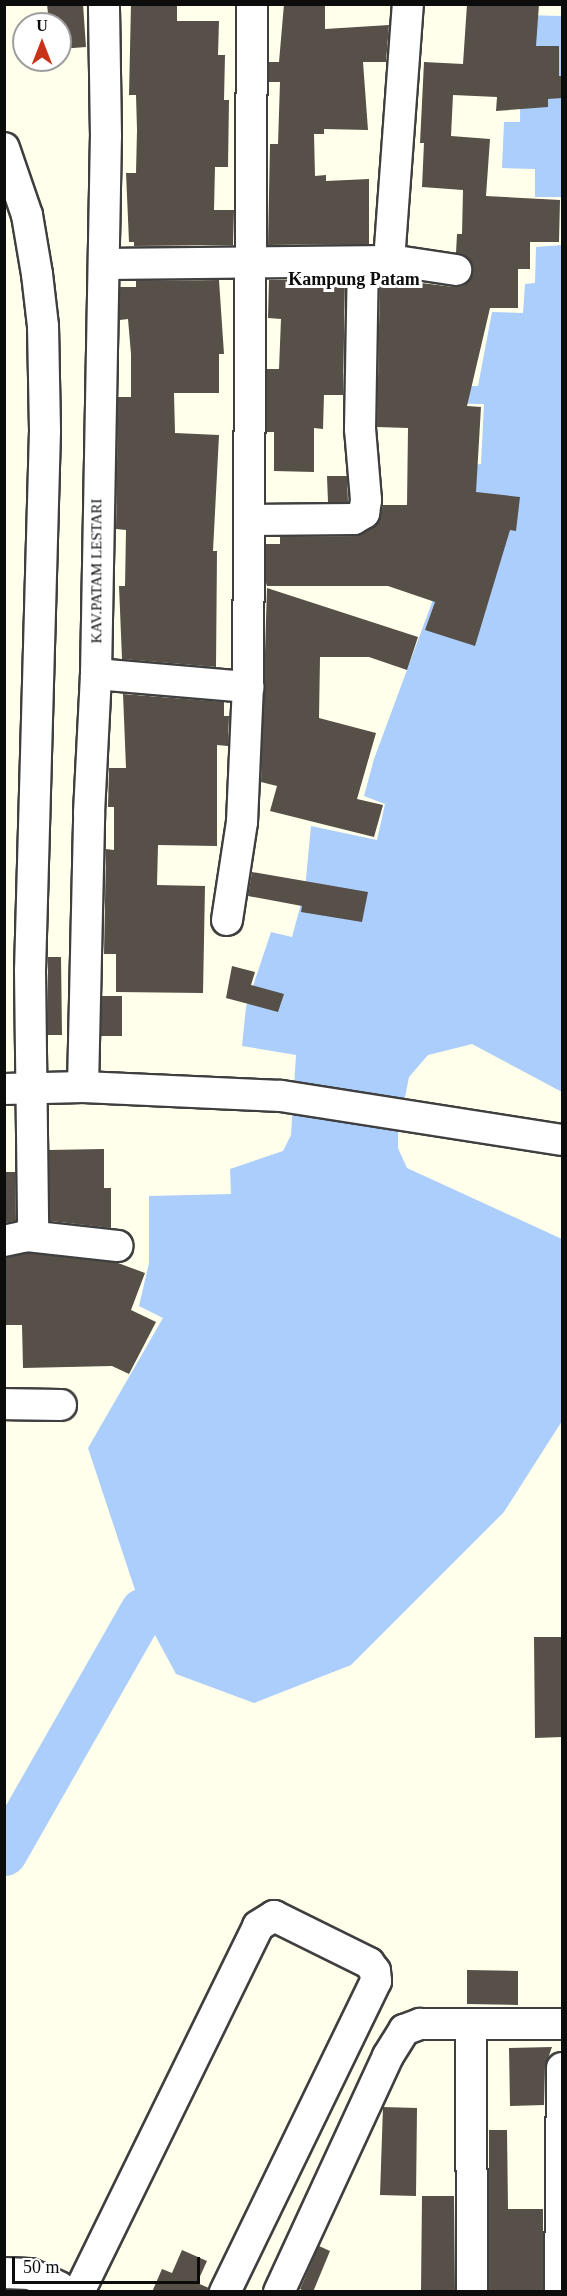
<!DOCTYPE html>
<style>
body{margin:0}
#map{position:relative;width:567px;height:2296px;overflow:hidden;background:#ffffeb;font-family:Georgia,serif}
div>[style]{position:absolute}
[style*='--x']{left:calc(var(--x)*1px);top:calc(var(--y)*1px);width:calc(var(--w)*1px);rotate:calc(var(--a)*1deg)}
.water>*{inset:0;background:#abcefc}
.river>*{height:45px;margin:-22.5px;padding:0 22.5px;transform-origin:22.5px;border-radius:22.5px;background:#abcefc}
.building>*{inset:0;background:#565048}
.roads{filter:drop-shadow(2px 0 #3f3f3f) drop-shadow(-2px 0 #3f3f3f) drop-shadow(0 2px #3f3f3f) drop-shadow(0 -2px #3f3f3f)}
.minor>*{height:30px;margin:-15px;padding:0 15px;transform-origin:15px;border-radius:15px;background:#fff}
span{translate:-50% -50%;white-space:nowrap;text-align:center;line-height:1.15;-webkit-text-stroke:6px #fff;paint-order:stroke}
.street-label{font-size:15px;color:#0c0c0c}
.quarter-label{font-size:18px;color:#0c0c0c;font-weight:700}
.frame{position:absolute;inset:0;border:6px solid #0c0c0c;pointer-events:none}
.north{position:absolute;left:12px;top:12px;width:60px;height:60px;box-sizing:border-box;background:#fff;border:2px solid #9e9e9e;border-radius:50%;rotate:0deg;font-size:16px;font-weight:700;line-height:24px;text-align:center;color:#0c0c0c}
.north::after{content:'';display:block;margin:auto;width:21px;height:27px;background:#c93218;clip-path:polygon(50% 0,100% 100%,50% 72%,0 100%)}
.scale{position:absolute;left:12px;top:2257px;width:188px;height:27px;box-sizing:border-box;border:3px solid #0c0c0c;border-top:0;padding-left:8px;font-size:18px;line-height:21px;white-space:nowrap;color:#0c0c0c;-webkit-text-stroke:4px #fff;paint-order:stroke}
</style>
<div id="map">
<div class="water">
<i style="clip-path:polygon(521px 15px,562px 16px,562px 197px,535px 197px,535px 169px,502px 168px,504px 122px,520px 122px)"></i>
<i style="clip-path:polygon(562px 245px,562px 1092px,472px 1044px,428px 1055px,409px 1077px,398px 1133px,398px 1148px,407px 1168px,562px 1239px,562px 1421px,504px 1512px,351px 1665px,254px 1703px,176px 1674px,142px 1611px,88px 1448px,163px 1318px,139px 1306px,149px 1263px,149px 1196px,231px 1194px,230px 1169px,283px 1151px,291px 1135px,296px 1055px,242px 1046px,246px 1007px,271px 932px,292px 937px,305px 889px,311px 826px,377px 840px,385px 804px,364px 796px,374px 759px,444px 570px,461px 466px,481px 464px,484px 404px,417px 403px,418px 386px,478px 386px,492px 312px,523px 313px,525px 284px,535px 283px,536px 247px)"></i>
</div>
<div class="river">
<i style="--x:4;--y:1853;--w:279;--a:-60.3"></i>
</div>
<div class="building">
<i style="clip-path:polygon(47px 4px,83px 4px,86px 47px,60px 49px,60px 24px,49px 24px)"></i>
<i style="clip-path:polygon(131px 4px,177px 4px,177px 21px,219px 21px,218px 55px,225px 55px,224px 100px,229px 100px,228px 167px,215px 167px,214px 210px,234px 210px,233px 245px,134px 246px,134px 242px,129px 242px,126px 173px,136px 173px,137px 130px,136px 95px,129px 95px)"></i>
<i style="clip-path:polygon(284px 4px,325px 4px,325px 29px,389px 25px,386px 62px,363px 62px,368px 130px,324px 129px,324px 134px,314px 134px,315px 176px,326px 175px,326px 181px,369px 179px,369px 244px,268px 245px,270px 144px,278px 144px,280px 82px,269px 82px,269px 62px,279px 62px)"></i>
<i style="clip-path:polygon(467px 4px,539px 4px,536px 46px,559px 46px,559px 76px,562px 76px,562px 98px,548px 99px,548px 107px,496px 111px,497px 97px,453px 95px,451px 136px,490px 139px,486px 196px,560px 200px,559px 242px,530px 242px,530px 269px,518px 269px,518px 308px,490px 308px,467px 406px,481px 407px,476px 492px,520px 497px,516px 531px,510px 530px,475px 646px,425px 630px,435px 602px,388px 586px,267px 586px,266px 583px,266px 544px,280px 544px,280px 537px,355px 536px,378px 523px,383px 505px,407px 505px,408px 428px,377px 427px,380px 278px,454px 287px,463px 286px,473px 273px,467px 257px,456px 253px,457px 234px,462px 234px,463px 190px,422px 187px,424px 143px,420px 143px,424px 62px,463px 64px)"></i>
<i style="clip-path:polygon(345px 279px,343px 395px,324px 395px,323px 429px,314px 428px,314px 472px,274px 471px,274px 432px,267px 432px,267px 369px,279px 369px,281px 319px,268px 318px,269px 280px)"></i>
<i style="clip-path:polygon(219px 280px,224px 354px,219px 354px,219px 393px,174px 393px,175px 433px,219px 435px,213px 551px,217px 551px,216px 667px,122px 659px,119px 586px,125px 586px,126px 530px,116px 529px,118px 397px,131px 397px,131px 354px,128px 319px,120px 320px,120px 287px,136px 287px,136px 281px)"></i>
<i style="clip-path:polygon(327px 476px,347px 476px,348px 502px,328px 502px)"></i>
<i style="clip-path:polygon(267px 588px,418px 637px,407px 670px,369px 657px,320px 657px,319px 718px,376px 733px,357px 799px,383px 805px,374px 837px,270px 811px,277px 786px,261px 782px)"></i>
<i style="clip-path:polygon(123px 694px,224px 702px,224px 716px,229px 716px,228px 746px,217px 745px,217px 846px,158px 845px,157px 885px,205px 886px,203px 993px,116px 992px,116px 954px,104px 954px,106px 849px,114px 850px,114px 807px,108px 807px,109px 768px,126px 768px)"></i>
<i style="clip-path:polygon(252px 872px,368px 892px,362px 922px,301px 912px,302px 906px,248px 896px)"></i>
<i style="clip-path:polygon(48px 957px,61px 957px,62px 1035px,48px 1035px)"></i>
<i style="clip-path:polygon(232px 966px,255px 972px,251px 985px,284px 994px,278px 1012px,226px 998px)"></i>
<i style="clip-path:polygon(102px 996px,122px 996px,122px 1036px,101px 1036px)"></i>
<i style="clip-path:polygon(104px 1149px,104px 1188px,111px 1188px,111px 1228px,50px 1221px,49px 1150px)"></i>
<i style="clip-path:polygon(4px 1172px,15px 1172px,16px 1221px,4px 1223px)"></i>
<i style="clip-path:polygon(28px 1253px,118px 1263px,145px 1273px,131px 1310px,156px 1322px,129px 1374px,112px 1366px,23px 1368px,22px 1325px,4px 1325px,4px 1258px)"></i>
<i style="clip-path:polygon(534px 1637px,562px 1637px,562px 1737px,535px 1738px)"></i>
<i style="clip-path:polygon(467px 1970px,518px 1971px,518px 2005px,467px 2004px)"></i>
<i style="clip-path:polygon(552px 2047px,545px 2067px,544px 2105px,510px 2106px,509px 2048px)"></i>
<i style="clip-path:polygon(383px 2107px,417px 2108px,416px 2196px,380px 2195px)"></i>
<i style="clip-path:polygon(489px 2130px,507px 2130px,508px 2209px,543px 2209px,543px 2292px,489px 2292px)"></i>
<i style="clip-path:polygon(422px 2196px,454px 2196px,455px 2292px,421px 2292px)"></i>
<i style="clip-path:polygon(319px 2246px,330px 2251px,313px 2292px,306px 2292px,300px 2289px)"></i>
<i style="clip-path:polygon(182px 2250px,207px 2261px,197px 2283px,209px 2288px,208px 2292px,152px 2292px,162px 2269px,172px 2273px)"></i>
</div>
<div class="roads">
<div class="minor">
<i style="--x:4;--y:148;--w:71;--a:71.1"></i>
<i style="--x:27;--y:215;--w:60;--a:80.4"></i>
<i style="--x:37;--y:274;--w:52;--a:83.4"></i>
<i style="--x:43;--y:326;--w:105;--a:88.9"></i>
<i style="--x:45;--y:431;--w:539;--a:91.59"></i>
<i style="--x:30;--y:970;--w:256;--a:89.3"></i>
<i style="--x:33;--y:1226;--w:12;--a:121"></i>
<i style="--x:27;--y:1236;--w:24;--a:168"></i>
<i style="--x:390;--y:260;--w:67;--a:8.6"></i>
<i style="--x:104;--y:264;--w:285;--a:-0.6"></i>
<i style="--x:389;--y:261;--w:258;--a:-85.8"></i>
<i style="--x:249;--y:520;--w:105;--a:-0.5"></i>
<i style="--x:354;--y:519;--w:12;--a:-31"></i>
<i style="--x:364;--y:513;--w:13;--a:-81"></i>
<i style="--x:366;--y:500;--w:71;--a:-94.8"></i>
<i style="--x:360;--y:429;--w:167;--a:-89"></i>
<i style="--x:96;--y:674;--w:153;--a:4.9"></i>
<i style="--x:227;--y:920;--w:99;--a:-81.3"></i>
<i style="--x:242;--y:822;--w:135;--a:-87.5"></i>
<i style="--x:248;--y:687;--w:683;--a:-89.66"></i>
<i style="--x:83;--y:1087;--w:274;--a:-88.7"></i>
<i style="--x:89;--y:813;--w:139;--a:-87.1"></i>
<i style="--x:96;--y:674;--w:538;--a:-88.94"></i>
<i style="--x:106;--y:136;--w:132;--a:-90.9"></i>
<i style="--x:4;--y:1089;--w:79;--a:-1.5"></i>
<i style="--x:83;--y:1087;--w:198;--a:2.6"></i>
<i style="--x:281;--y:1096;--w:284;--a:8.9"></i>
<i style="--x:27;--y:1236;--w:91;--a:6.3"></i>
<i style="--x:4;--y:1404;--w:57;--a:1"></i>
<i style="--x:471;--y:2024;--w:268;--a:89.8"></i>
<i style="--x:4;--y:2273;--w:26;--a:2"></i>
<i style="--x:30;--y:2274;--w:32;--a:24"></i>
<i style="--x:80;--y:2290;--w:405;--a:-63.9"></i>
<i style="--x:258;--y:1926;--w:19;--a:-32"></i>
<i style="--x:274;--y:1916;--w:106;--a:26.3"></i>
<i style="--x:369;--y:1963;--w:10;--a:53"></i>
<i style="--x:375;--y:1971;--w:10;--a:84"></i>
<i style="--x:376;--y:1981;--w:346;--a:115.9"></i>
<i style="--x:279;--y:2292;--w:260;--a:-65.2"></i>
<i style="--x:388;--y:2056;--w:31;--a:-58"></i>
<i style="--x:404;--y:2030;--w:17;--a:-21"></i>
<i style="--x:420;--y:2024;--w:142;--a:0"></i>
<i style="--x:560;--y:2292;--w:224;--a:-89.5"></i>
</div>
</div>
<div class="street-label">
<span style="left:97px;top:571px;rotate:-90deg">KAV.PATAM LESTARI</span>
</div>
<div class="quarter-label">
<span style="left:354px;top:279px">Kampung Patam</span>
</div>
<div class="frame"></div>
<div class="north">U</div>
<div class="scale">50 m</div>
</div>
